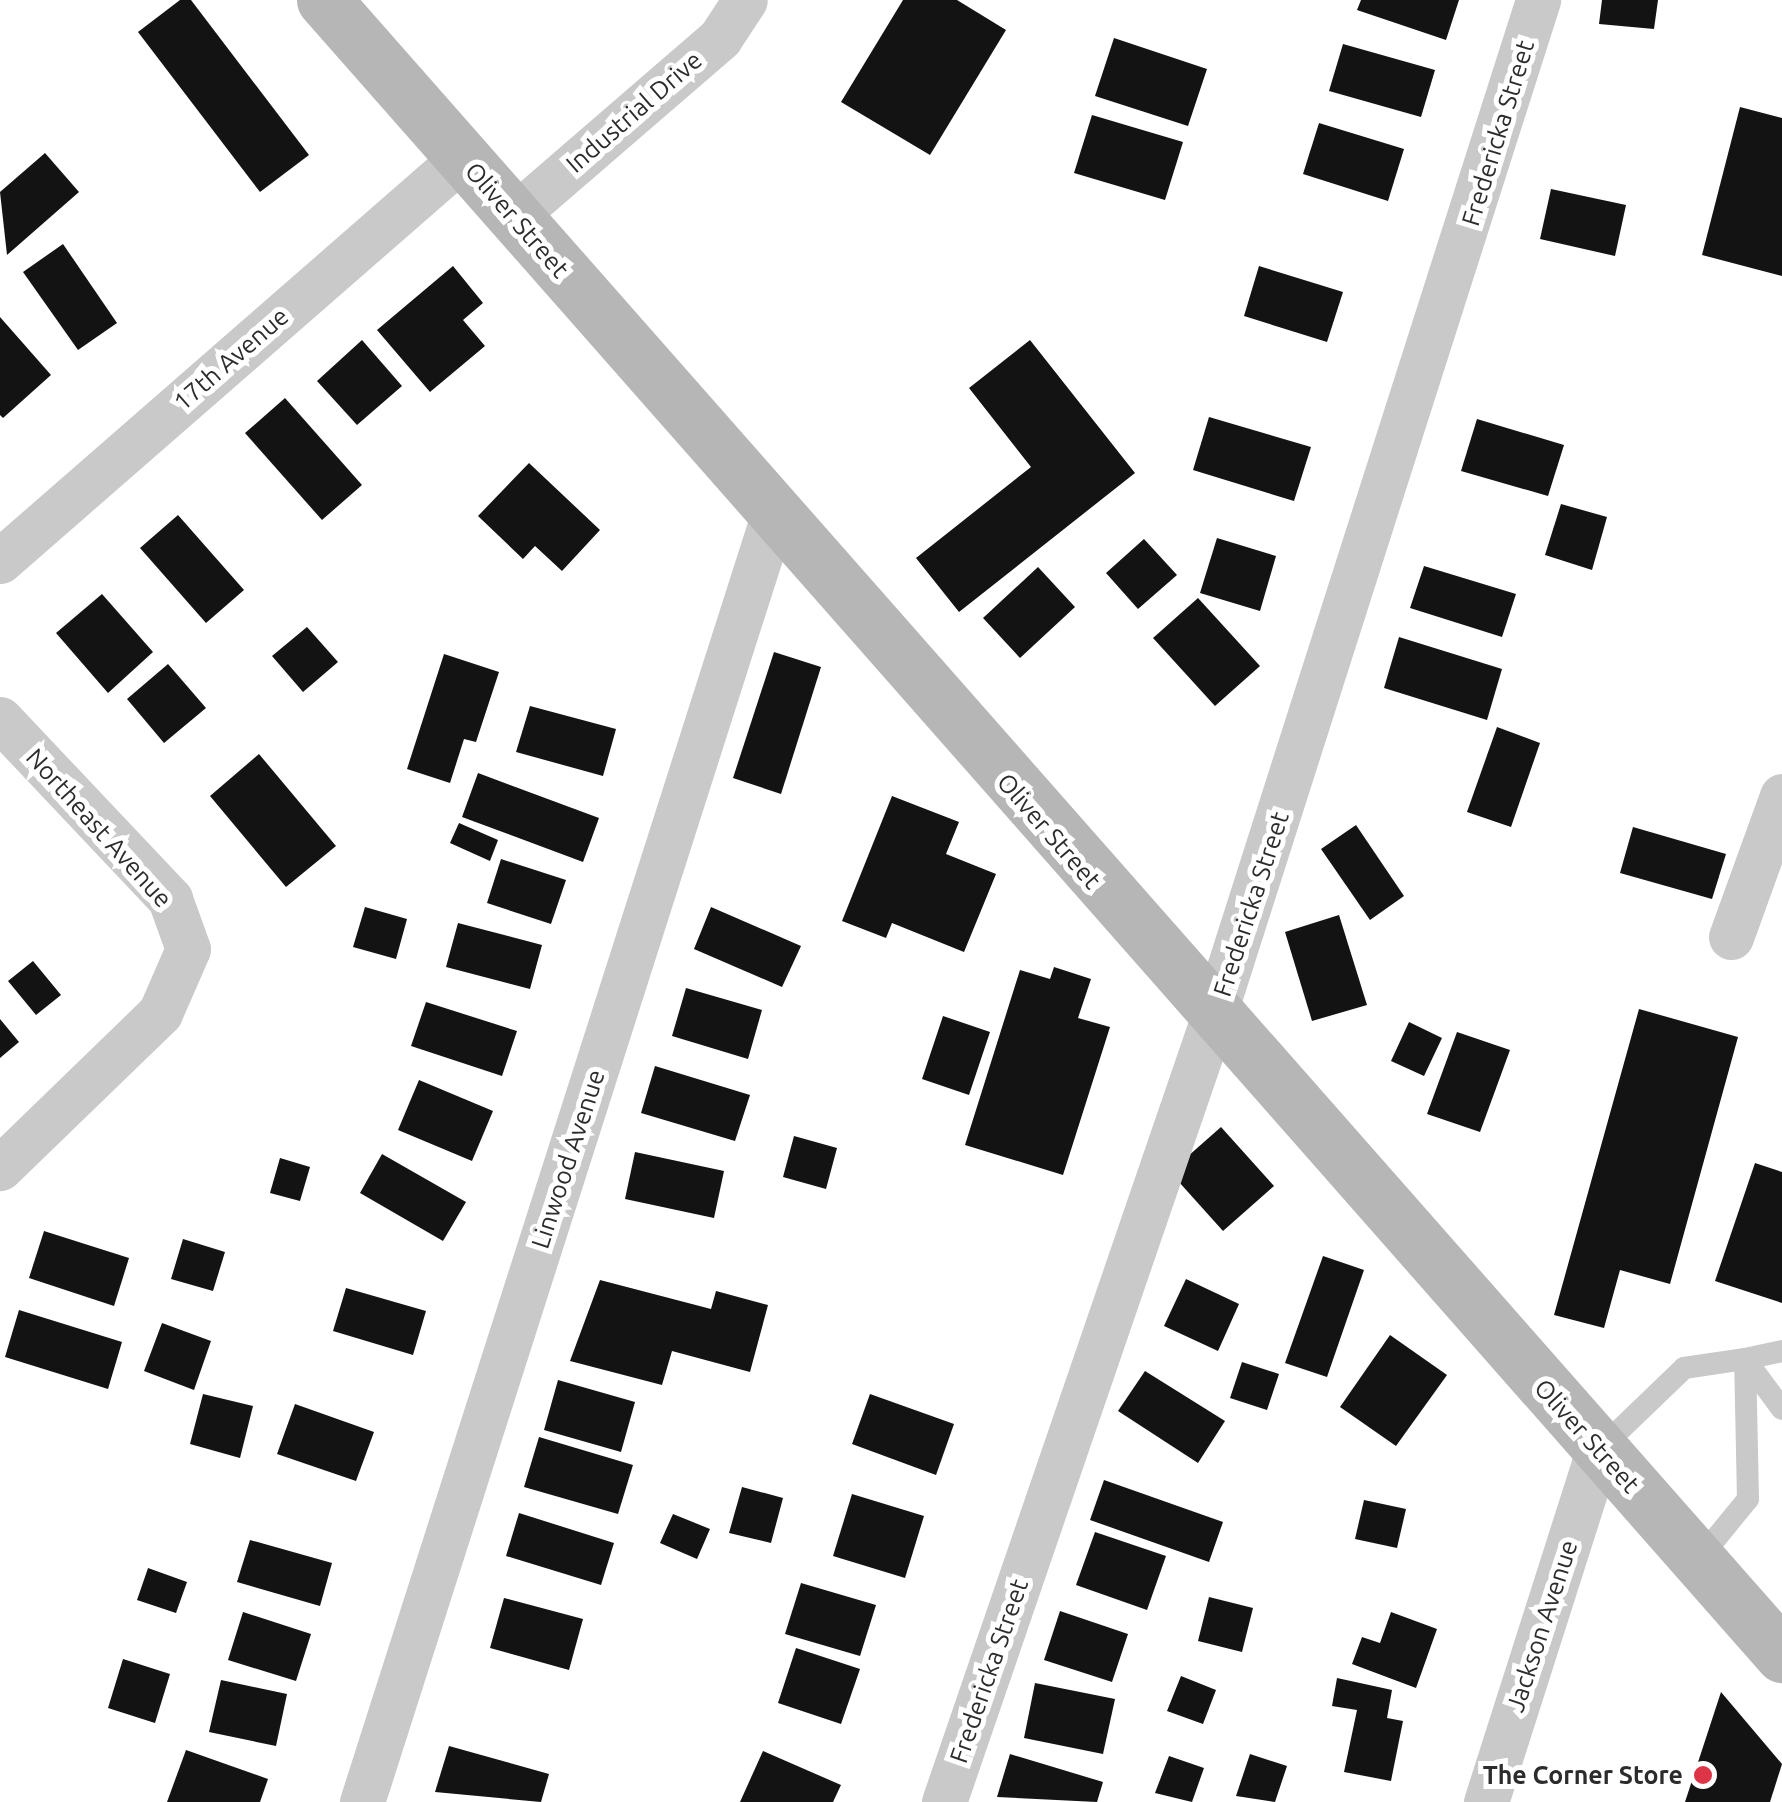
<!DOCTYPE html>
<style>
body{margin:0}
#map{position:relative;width:1782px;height:1802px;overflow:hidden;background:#fff;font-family:Ubuntu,sans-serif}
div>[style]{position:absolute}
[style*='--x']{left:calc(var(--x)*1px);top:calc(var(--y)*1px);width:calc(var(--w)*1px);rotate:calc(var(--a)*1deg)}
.building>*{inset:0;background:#131313}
.lane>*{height:22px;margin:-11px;padding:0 11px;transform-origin:11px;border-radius:11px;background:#c9c9c9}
.street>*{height:45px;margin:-22.5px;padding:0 22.5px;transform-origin:22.5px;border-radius:22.5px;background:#c9c9c9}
.secondary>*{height:55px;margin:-27.5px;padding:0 27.5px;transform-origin:27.5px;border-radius:27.5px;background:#b6b6b6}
.dots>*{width:28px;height:28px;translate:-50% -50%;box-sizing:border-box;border:5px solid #fff;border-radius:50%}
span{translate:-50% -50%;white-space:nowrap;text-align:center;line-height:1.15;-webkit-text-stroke:10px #fff;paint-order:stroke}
.street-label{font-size:25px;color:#2c2c2c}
.poi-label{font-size:25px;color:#2c2c2c;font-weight:700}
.right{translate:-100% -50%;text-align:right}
</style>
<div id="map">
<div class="building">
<i style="clip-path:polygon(180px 0,191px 0,309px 155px,260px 192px,138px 32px)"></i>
<i style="clip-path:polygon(903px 0,957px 0,1006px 30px,930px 155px,841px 102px)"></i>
<i style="clip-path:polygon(1361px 0,1459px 0,1446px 40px,1357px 10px)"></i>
<i style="clip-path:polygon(1602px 0,1658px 0,1654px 29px,1599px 24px)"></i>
<i style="clip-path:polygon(1114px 38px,1207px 69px,1188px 126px,1095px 96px)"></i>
<i style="clip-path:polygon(1343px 44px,1435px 70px,1421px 117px,1329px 91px)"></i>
<i style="clip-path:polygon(1740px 107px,1782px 118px,1782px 276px,1702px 255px)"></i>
<i style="clip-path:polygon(1092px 115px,1183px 142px,1165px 200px,1074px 173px)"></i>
<i style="clip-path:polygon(1319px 123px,1404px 149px,1388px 201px,1303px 174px)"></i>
<i style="clip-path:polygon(45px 153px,79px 192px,7px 255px,0 192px)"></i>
<i style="clip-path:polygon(1551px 189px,1626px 205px,1615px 256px,1540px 239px)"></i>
<i style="clip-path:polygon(63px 244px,117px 323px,78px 350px,23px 272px)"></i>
<i style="clip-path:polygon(453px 266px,483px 303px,463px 320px,485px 346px,430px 392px,377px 330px)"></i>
<i style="clip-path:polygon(1259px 266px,1343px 292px,1327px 342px,1244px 316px)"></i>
<i style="clip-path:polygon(0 317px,51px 375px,3px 418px,0 415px)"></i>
<i style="clip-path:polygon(362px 340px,402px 386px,357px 425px,317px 381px)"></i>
<i style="clip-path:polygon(1030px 340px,1135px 473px,959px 612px,916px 558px,1031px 467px,969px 388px)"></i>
<i style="clip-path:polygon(285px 398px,362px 485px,322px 520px,245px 433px)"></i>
<i style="clip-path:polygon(1209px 417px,1311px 447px,1294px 501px,1193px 470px)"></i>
<i style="clip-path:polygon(1477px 419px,1564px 445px,1548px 496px,1461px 471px)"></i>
<i style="clip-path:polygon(529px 463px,600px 530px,562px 571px,535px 546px,523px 559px,478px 516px)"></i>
<i style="clip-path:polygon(1561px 504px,1607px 517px,1592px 570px,1545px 555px)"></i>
<i style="clip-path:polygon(178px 515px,244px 590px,206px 623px,140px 548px)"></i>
<i style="clip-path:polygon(1217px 538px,1276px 556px,1260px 611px,1200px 593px)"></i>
<i style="clip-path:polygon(1144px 539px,1177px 575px,1138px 609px,1106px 573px)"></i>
<i style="clip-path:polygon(1424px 566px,1516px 594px,1502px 637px,1410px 608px)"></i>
<i style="clip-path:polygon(1038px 567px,1075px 607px,1020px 658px,983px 618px)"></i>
<i style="clip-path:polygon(102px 594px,153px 652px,108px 693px,56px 633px)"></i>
<i style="clip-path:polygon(1198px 598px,1260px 666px,1215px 706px,1153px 638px)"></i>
<i style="clip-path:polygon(307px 627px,338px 662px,303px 692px,272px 656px)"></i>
<i style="clip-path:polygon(1399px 637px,1502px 669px,1487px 720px,1384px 688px)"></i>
<i style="clip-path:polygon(774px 652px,821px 667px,781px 794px,733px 778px)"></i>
<i style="clip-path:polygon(444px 654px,499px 672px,476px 742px,464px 739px,450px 783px,407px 769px)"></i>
<i style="clip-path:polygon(168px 664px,206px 708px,164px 743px,127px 699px)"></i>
<i style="clip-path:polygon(530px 706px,616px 729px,603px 776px,516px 752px)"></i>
<i style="clip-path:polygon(1497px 727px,1540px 743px,1511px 827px,1467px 812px)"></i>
<i style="clip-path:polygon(259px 754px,336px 846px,286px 887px,210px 796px)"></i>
<i style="clip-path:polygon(478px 773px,599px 818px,583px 862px,462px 817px)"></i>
<i style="clip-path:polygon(892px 796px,959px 822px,946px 854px,996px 874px,964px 952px,892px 923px,886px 938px,842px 921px)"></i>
<i style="clip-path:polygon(459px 823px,498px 840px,490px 861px,450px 843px)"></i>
<i style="clip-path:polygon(1356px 825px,1404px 896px,1370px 920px,1321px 849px)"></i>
<i style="clip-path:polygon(1633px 827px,1726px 854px,1712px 899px,1620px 873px)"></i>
<i style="clip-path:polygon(501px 859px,566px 880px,551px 924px,487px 903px)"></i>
<i style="clip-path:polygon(365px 907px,407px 919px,396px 959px,353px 947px)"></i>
<i style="clip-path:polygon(711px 907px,801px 946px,782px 987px,694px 949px)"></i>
<i style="clip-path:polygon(1339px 915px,1367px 1005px,1312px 1021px,1285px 932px)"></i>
<i style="clip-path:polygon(458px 923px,542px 945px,530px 989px,446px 967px)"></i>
<i style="clip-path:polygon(33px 961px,61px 995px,36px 1015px,8px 981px)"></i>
<i style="clip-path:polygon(1054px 967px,1091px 979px,1078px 1018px,1110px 1027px,1063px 1175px,965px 1145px,1020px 970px,1050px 979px)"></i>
<i style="clip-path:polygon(686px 988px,762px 1010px,748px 1059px,672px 1036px)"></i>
<i style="clip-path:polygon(426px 1002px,517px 1031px,502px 1076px,411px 1046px)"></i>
<i style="clip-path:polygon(1639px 1009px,1738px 1037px,1670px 1284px,1620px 1270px,1604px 1328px,1554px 1315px)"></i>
<i style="clip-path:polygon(943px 1016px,990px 1032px,969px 1095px,922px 1079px)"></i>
<i style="clip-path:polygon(0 1019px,19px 1042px,0 1058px)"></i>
<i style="clip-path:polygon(1409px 1022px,1442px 1038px,1424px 1076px,1391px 1061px)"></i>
<i style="clip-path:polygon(1457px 1032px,1510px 1050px,1480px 1132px,1427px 1114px)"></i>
<i style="clip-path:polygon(655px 1066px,750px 1095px,735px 1141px,641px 1113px)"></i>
<i style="clip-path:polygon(419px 1080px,493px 1111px,472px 1161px,398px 1130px)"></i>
<i style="clip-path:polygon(1221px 1127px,1274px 1186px,1223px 1231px,1170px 1172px)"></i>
<i style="clip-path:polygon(794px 1136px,837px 1148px,826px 1189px,783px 1177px)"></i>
<i style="clip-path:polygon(635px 1152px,724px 1171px,714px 1218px,625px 1199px)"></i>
<i style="clip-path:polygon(382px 1154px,466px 1202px,443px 1241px,360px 1193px)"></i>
<i style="clip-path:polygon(280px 1158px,310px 1167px,300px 1201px,270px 1193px)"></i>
<i style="clip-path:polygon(1755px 1163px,1782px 1172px,1782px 1303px,1715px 1281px)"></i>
<i style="clip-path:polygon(44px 1231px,129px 1258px,114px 1306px,29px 1278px)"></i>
<i style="clip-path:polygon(183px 1239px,225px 1252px,213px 1291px,171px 1279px)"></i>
<i style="clip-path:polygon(1323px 1256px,1364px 1270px,1327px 1377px,1285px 1363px)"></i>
<i style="clip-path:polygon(1186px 1279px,1239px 1304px,1218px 1351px,1164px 1326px)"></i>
<i style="clip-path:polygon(600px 1280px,711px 1309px,716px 1291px,768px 1305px,750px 1372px,672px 1351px,662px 1385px,570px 1361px)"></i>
<i style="clip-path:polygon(346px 1288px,426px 1311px,413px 1355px,333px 1331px)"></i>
<i style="clip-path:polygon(19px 1310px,122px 1342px,108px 1389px,5px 1357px)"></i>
<i style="clip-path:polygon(162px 1323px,211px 1341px,194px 1390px,144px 1371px)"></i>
<i style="clip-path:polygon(1390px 1335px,1447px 1375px,1396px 1446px,1340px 1407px)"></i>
<i style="clip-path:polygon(1242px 1362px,1279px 1374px,1267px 1410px,1230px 1398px)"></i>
<i style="clip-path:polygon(1145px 1371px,1225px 1421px,1198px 1463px,1118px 1411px)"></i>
<i style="clip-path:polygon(558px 1380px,635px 1402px,621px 1452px,544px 1430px)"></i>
<i style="clip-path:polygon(203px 1394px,253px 1406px,240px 1458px,190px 1444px)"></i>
<i style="clip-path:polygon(870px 1394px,954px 1424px,936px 1475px,852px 1444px)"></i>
<i style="clip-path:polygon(295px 1404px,374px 1432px,356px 1481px,277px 1454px)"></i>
<i style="clip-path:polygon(539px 1437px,633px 1465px,618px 1514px,524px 1487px)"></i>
<i style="clip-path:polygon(1104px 1480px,1223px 1522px,1209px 1562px,1090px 1520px)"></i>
<i style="clip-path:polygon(742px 1487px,783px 1498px,771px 1543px,729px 1533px)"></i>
<i style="clip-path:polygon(852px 1494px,924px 1516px,905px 1578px,833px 1556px)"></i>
<i style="clip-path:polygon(1364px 1500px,1406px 1509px,1397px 1548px,1355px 1539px)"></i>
<i style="clip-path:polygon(519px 1513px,614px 1543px,601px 1585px,506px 1556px)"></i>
<i style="clip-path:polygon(673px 1514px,710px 1529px,697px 1559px,660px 1543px)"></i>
<i style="clip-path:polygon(1095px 1532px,1166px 1556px,1147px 1610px,1076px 1585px)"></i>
<i style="clip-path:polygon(250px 1540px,332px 1563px,320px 1606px,237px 1582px)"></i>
<i style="clip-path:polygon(148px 1568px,187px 1582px,176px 1613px,137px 1600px)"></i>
<i style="clip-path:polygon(801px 1583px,876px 1605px,860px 1656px,785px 1634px)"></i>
<i style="clip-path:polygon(1209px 1597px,1253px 1608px,1242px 1652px,1198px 1641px)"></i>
<i style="clip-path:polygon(504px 1598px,583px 1619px,569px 1670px,490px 1648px)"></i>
<i style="clip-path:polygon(1060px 1611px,1128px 1634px,1112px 1682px,1044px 1660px)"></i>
<i style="clip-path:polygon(243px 1612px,311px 1634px,296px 1681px,228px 1660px)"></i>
<i style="clip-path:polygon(1391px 1612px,1437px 1629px,1416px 1688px,1352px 1664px,1362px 1637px,1380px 1643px)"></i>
<i style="clip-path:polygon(796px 1648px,860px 1669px,841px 1724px,778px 1703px)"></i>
<i style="clip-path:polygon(123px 1659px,170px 1674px,155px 1723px,108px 1708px)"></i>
<i style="clip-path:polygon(1181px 1676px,1216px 1690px,1203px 1724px,1167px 1711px)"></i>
<i style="clip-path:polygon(1337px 1678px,1392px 1690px,1387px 1718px,1403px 1721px,1391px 1781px,1344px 1772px,1357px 1710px,1332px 1706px)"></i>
<i style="clip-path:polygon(221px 1680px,287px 1694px,276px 1746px,209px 1732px)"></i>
<i style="clip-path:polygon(1035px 1683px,1115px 1699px,1103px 1754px,1024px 1738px)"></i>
<i style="clip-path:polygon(1721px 1692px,1782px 1764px,1770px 1802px,1685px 1802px)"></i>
<i style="clip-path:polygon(449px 1746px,549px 1774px,541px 1802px,435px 1792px)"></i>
<i style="clip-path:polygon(186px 1750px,268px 1779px,260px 1802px,167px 1802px)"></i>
<i style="clip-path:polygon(763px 1751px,841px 1785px,833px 1802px,740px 1802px)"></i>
<i style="clip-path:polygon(1010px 1754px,1103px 1782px,1097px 1802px,997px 1797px)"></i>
<i style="clip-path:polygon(1250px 1754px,1287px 1766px,1275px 1802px,1236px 1796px)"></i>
<i style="clip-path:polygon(1169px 1756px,1204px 1768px,1192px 1802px,1155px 1793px)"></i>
</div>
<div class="lane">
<i style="--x:1601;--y:1448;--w:115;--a:-43.9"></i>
<i style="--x:1684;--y:1368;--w:62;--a:-8.4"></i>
<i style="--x:1745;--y:1359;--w:62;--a:53.5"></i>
<i style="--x:1699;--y:1559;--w:77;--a:-50.8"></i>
<i style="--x:1748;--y:1499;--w:140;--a:-91.2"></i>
<i style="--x:1745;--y:1359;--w:38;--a:-12"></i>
</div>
<div class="street">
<i style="--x:514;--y:216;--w:272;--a:-40.8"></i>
<i style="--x:720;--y:38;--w:45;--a:-56.7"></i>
<i style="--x:0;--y:561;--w:613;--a:-41.1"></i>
<i style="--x:0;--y:719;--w:248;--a:46.6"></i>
<i style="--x:170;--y:899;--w:53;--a:70.2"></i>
<i style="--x:188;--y:949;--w:70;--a:113.6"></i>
<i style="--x:160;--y:1013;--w:223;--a:135.9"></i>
<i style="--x:1731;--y:937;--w:150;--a:-70.1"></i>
<i style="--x:362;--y:1802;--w:1350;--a:-72.28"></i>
<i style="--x:944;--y:1802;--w:829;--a:-71.06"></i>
<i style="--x:1213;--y:1018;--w:1069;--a:-72.29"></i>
<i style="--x:1486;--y:1802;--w:368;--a:-72.3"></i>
</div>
<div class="secondary">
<i style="--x:324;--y:0;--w:2206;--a:48.62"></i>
</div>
<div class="dots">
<i style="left:1703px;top:1775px;background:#dd3547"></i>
</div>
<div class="street-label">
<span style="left:634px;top:112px;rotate:-41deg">Industrial Drive</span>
<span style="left:1498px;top:133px;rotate:-73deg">Fredericka Street</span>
<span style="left:517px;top:220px;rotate:49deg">Oliver Street</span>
<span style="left:231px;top:359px;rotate:-41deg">17th Avenue</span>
<span style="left:99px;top:828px;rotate:48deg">Northeast Avenue</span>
<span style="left:1049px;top:831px;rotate:49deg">Oliver Street</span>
<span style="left:1251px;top:904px;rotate:-72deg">Fredericka Street</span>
<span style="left:568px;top:1159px;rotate:-72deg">Linwood Avenue</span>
<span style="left:1587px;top:1436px;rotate:48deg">Oliver Street</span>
<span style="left:1542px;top:1626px;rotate:-72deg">Jackson Avenue</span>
<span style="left:989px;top:1671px;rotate:-71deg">Fredericka Street</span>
</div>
<div class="poi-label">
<span class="right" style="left:1683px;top:1775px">The Corner Store</span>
</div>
</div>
